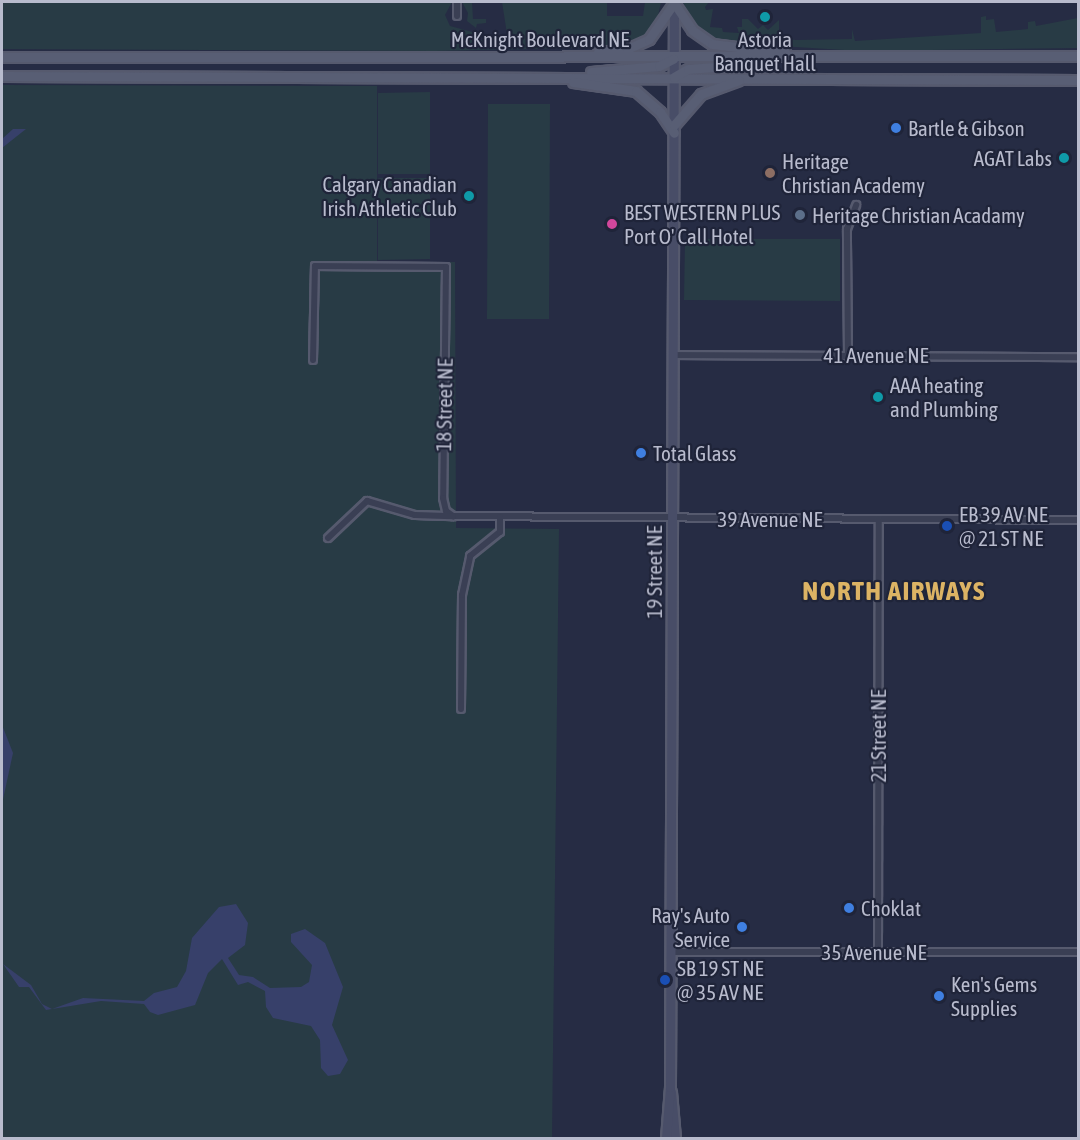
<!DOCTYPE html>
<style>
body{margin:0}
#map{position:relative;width:1080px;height:1140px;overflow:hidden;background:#262c44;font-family:"Asap Condensed",sans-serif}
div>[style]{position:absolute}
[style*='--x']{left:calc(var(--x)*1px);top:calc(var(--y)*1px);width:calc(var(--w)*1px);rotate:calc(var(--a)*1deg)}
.green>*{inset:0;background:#283b45}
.water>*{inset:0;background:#37406a}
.roads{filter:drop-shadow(2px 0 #565a6e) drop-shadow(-2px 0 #565a6e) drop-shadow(0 2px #565a6e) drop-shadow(0 -2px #565a6e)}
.street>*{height:6px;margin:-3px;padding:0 3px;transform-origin:3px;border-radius:3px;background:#3a3f54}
.secondary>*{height:9px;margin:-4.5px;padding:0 4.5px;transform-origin:4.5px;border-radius:4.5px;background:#484d67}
.primary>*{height:9px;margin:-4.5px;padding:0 4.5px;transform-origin:4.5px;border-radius:4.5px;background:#585e74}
.dots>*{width:16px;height:16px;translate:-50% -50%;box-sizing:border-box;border:3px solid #1f2439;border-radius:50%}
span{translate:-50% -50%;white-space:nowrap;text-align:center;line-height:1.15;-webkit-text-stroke:4.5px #1f2439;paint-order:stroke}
.street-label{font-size:21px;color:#b8bbcd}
.poi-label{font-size:21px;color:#b8bbcd}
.left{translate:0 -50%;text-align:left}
.right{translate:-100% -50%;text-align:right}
.district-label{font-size:27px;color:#dcb364;font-weight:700;letter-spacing:1.5px}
.frame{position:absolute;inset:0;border:3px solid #b8bbcd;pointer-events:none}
</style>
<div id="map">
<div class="green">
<i style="clip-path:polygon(2px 2px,452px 2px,445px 15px,450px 26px,472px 32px,472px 40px,502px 40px,502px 35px,507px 34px,502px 2px,607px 2px,607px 16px,643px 16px,645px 2px,661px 2px,656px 25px,647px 36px,619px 47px,435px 51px,2px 49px)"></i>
<i style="clip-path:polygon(462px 2px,472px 2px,473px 19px,486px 19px,486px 23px,477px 24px,476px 28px,467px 21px,468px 13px)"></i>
<i style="clip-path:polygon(683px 2px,709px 2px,705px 7px,706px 10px,713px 9px,710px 27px,722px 28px,723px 32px,739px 33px,737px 27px,742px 27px,742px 19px,748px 19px,758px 29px,763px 25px,768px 30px,779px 20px,779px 38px,796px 40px,852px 39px,852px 29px,855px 41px,981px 33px,981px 17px,986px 16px,986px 20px,994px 19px,996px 32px,1028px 29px,1028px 22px,1035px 21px,1036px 26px,1078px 18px,1078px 48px,861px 51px,727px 43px,696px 31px)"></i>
<i style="clip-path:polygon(2px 85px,377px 86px,377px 262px,455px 262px,456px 528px,559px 529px,552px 1138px,2px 1138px)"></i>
<i style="clip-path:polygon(430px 92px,430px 174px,378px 174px,378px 93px)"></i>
<i style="clip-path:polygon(488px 104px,550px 104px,549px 319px,487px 319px)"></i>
<i style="clip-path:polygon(378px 178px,430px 178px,430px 259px,378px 260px)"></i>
<i style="clip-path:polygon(689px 239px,840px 239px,840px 301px,684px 300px,685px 241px)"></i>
</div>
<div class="water">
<i style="clip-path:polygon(13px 129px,26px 129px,2px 148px,2px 139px)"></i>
<i style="clip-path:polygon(2px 725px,13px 753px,2px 804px)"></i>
<i style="clip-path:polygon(236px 904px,248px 923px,245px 945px,228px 958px,239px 975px,253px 977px,270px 988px,301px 987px,309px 982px,312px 965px,291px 942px,291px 934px,305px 929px,325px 943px,343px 987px,332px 1025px,348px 1060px,340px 1074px,328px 1076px,321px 1068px,320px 1040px,311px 1026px,273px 1018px,266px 1007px,265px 991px,248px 982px,238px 985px,222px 959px,208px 973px,195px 1005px,158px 1015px,150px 1012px,144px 1004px,101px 1001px,46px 1010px,29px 987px,19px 987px,3px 964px,31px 985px,42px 1004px,52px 1009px,83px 998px,144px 1001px,154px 993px,177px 987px,186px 971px,192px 938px,219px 907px)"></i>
</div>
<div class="roads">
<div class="street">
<i style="--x:457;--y:16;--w:14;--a:-90"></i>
<i style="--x:673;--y:355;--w:405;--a:0.3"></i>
<i style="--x:848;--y:355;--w:126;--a:-90.5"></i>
<i style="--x:847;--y:229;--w:26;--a:-69"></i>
<i style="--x:313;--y:360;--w:94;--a:-88.8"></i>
<i style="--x:315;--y:266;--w:131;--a:0.4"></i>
<i style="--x:446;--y:267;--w:231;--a:90.7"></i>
<i style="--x:443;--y:498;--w:13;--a:77"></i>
<i style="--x:446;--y:511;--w:9;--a:36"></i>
<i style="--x:453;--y:516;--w:625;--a:0.37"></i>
<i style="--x:328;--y:538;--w:54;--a:-43.5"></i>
<i style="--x:367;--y:501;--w:50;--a:16.3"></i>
<i style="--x:415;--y:515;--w:38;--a:2"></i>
<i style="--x:461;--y:709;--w:114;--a:-89.5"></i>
<i style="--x:462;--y:595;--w:40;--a:-78"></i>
<i style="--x:470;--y:556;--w:38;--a:-39"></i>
<i style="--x:500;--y:532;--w:15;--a:-90"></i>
<i style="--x:670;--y:952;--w:408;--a:0"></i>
<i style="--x:878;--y:952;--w:433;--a:-89.9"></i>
</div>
<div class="secondary">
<i style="--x:671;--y:1092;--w:46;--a:85"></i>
<i style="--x:666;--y:1138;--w:51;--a:-85.5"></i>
<i style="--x:670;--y:1087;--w:1085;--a:-89.79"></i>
</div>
<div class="primary">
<i style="--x:598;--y:52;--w:29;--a:-6"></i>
<i style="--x:627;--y:49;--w:24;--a:-24"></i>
<i style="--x:649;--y:39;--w:44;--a:-55.2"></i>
<i style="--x:674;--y:3;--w:32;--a:56"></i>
<i style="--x:692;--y:30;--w:24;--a:35"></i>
<i style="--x:712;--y:44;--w:74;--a:7"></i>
<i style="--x:2;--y:57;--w:1076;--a:-0.05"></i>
<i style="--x:591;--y:72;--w:68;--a:-5"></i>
<i style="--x:659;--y:66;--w:16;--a:-27"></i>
<i style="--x:2;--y:76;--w:1076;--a:0.21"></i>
<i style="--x:674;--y:77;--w:16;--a:-30"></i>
<i style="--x:688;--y:69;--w:80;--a:-4.3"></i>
<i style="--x:573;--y:82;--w:64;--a:8.1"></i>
<i style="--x:636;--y:91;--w:32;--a:41"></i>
<i style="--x:660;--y:112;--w:25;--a:56"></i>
<i style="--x:674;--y:125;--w:41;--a:-48.9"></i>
<i style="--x:701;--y:94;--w:40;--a:-20.2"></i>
</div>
</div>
<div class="dots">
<i style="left:765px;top:17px;background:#0f9aa8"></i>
<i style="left:896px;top:128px;background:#3f7fe0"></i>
<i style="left:1064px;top:158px;background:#0f9aa8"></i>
<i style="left:770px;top:173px;background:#8d6e63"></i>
<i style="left:469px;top:196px;background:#0f9aa8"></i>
<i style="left:800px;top:215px;background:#5c6f8a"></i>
<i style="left:612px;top:224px;background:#d1479c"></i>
<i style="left:878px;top:397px;background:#0f9aa8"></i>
<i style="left:641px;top:453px;background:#3f7fe0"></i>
<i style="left:947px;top:526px;background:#1a4fb4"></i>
<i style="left:849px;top:908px;background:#3f7fe0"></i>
<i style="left:742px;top:927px;background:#3f7fe0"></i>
<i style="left:665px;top:980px;background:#1a4fb4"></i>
<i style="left:939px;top:996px;background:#3f7fe0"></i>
</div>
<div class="street-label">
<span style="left:540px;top:39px">McKnight Boulevard NE</span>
<span style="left:876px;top:355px">41 Avenue NE</span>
<span style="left:444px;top:405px;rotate:-89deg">18 Street NE</span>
<span style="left:770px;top:519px">39 Avenue NE</span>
<span style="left:654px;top:572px;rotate:-90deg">19 Street NE</span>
<span style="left:878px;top:736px;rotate:-90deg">21 Street NE</span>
<span style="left:874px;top:952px">35 Avenue NE</span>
</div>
<div class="poi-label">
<span style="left:765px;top:51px">Astoria<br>Banquet Hall</span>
<span class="left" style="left:908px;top:128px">Bartle &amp; Gibson</span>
<span class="right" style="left:1052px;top:158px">AGAT Labs</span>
<span class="left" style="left:782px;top:173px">Heritage<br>Christian Academy</span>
<span class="right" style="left:457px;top:196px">Calgary Canadian<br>Irish Athletic Club</span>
<span class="left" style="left:624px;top:224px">BEST WESTERN PLUS<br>Port O' Call Hotel</span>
<span class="left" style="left:812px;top:215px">Heritage Christian Acadamy</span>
<span class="left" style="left:890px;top:397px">AAA heating<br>and Plumbing</span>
<span class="left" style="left:653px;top:453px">Total Glass</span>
<span class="left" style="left:959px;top:526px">EB 39 AV NE<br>@ 21 ST NE</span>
<span class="left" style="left:861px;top:908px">Choklat</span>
<span class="right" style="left:730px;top:927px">Ray's Auto<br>Service</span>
<span class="left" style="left:677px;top:980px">SB 19 ST NE<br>@ 35 AV NE</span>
<span class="left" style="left:951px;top:996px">Ken's Gems<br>Supplies</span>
</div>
<div class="district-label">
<span style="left:894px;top:591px">NORTH AIRWAYS</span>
</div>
<div class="frame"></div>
</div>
